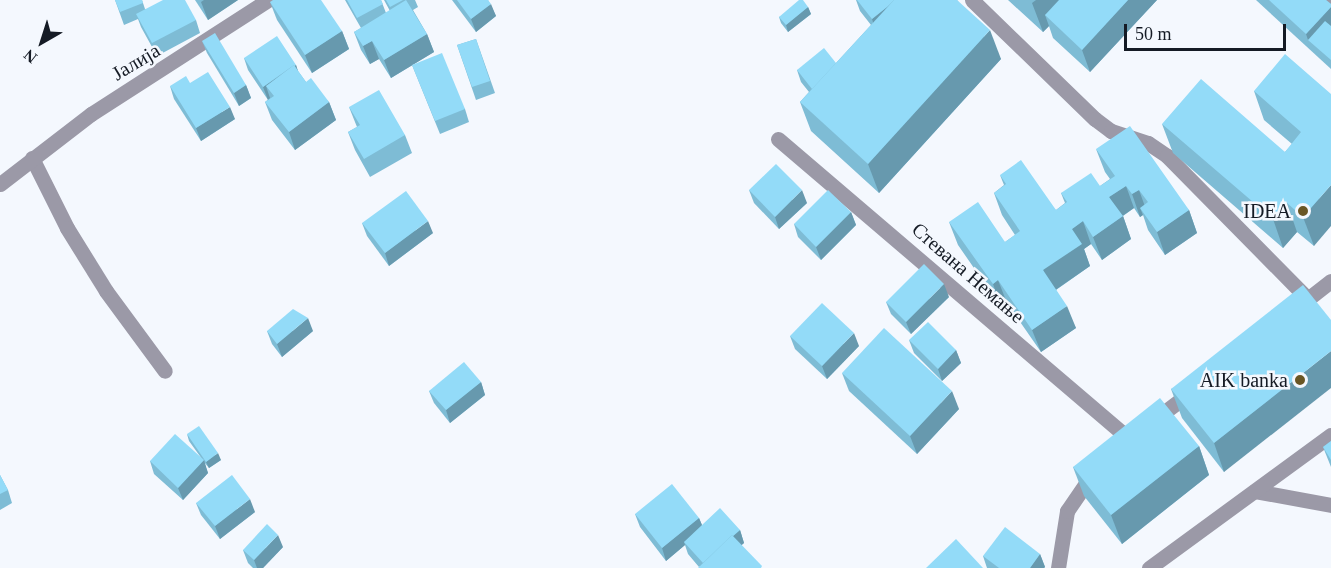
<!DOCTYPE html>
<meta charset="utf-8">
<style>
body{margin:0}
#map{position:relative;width:1331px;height:568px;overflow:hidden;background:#f4f8fe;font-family:Georgia,serif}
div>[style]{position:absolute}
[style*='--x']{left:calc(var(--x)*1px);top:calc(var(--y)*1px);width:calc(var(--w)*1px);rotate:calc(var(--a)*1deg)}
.minor>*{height:15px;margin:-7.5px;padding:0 7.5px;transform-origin:7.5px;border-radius:7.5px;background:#9b99a7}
.tertiary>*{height:15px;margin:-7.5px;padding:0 7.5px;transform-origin:7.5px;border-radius:7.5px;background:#9b99a7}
.wall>*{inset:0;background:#7ebcd5}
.shaded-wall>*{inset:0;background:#6799ae}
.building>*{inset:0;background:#93dbf8}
.dots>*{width:16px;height:16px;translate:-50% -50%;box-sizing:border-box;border:3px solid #f4f8fe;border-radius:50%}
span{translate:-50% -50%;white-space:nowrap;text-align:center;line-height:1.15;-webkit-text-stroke:5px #f4f8fe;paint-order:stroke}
.street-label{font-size:20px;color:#151b25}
.poi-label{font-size:20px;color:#151b25}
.right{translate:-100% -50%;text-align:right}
.north{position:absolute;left:12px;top:12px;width:60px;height:60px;-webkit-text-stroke:4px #f4f8fe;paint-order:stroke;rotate:219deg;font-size:16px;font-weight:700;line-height:24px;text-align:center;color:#151b25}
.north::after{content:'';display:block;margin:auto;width:21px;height:27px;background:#151b25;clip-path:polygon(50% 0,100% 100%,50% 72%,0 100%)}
.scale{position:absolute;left:1124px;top:24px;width:162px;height:27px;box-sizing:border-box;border:3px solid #151b25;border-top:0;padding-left:8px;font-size:18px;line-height:21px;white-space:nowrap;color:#151b25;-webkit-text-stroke:4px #f4f8fe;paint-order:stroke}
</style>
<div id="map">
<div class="minor">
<i style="--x:972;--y:0;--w:171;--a:44.1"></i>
<i style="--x:1095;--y:119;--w:20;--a:37"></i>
<i style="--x:1111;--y:131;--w:39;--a:18"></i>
<i style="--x:1148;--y:143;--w:23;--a:34"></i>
<i style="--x:1167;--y:156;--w:201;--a:45.4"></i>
<i style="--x:1329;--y:0;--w:3;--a:45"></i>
<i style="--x:778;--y:139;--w:462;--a:40.5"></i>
<i style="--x:32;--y:158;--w:78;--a:63.4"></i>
<i style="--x:67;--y:228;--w:74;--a:58.2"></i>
<i style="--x:106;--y:291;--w:99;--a:53.6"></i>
<i style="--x:0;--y:184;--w:115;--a:-37.6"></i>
<i style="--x:91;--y:114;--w:211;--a:-32.8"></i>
<i style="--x:1300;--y:305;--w:39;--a:-38"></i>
<i style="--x:1154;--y:420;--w:48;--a:-37.3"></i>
<i style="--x:1255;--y:491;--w:77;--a:10.4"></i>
<i style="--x:1058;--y:568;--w:58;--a:-81"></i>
<i style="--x:1067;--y:511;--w:46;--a:-55.6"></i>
</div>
<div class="tertiary">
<i style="--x:1149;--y:568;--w:225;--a:-36.2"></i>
</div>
<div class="wall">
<i style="clip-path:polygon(115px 0,142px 0,145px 9px,196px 20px,200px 33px,157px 56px,141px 27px,138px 19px,124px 25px)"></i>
<i style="clip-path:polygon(195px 0,238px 0,208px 20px)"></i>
<i style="clip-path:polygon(345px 0,381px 0,386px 13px,390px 11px,384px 0,415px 0,418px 7px,413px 10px,427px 34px,434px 52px,391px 78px,379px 59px,370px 64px,361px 50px,354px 32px,361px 28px)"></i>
<i style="clip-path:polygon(452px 0,488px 0,496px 16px,476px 32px)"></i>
<i style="clip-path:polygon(856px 0,957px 0,1001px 59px,879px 193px,811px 131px,800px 102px,809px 92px,801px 82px,797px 70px,836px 63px,871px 25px,860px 11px)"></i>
<i style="clip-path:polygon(1008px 0,1157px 0,1090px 72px,1053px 38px,1049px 26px,1043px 32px)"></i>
<i style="clip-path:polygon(1256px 0,1326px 0,1331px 4px,1331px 69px)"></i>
<i style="clip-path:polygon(270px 2px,342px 31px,349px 49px,312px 73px,277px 20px)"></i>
<i style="clip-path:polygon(808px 7px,811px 14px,788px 32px,781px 23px,779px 17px)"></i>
<i style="clip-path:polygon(476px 39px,495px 93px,476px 100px,457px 45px)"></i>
<i style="clip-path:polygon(202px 41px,246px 85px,251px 98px,239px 106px,207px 53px)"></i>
<i style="clip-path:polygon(244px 58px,296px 65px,298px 71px,306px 82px,329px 102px,336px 120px,295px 150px,272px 120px,265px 102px,270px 98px,268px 100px,248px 70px)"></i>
<i style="clip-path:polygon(412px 65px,465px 109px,469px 122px,440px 134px)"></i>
<i style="clip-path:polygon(170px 86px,235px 119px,201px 141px,174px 99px)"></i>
<i style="clip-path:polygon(1254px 91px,1331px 94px,1314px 246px,1297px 232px,1283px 248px,1173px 153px,1162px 124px,1285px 152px,1292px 144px,1264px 120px)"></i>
<i style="clip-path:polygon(349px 107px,405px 135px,412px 153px,370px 177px,355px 150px,348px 132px,357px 127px)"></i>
<i style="clip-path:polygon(1096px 149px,1189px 210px,1197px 233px,1165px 255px,1148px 230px,1143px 215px,1140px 217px,1134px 208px,1123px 216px,1131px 239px,1102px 260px,1091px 244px,1084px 249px,1090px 266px,1056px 290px,1076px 328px,1041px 352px,1007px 303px,1001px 307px,958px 245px,949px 222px,1005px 242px,1015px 235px,1002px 215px,994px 193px,1004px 185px,1000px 175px,1056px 210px,1065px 203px,1061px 193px,1100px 186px,1110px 179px,1105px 172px)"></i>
<i style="clip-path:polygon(749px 190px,807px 203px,779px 229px,754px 203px)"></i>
<i style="clip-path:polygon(851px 212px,856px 225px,821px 260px,798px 237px,794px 224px)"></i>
<i style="clip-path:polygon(362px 223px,433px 233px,389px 266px,367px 236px)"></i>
<i style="clip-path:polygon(949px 297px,911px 334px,891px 314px,886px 302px)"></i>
<i style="clip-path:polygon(1331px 320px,1224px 472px,1182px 418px,1171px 389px)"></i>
<i style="clip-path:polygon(267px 331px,313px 331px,282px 357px,272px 344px)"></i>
<i style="clip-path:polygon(790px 336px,859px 346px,827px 379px,795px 349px)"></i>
<i style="clip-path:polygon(909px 340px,956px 350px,961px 363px,942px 381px,914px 353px)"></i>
<i style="clip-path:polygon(842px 373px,959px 409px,917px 454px,849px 391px)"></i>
<i style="clip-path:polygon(481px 382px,485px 395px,450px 423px,434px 403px,429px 391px)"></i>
<i style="clip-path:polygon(187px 434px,221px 460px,209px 468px,204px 462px,208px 473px,183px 500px,154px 474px,150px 461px,202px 459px,189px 441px)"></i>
<i style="clip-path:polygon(1331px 441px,1331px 467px,1323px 447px)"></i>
<i style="clip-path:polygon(1199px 446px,1209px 475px,1122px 544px,1084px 496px,1073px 467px)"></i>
<i style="clip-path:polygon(0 475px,8px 490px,12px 503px,0 510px)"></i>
<i style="clip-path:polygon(196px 503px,255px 512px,220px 539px,201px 515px)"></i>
<i style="clip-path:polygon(635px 514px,699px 518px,702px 525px,740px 530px,744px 543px,699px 567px,688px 554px,685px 545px,666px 561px,640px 527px)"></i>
<i style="clip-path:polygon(283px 547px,263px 568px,253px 568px,248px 563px,243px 550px)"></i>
<i style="clip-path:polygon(1040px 554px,1045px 567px,1044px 568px,987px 568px,983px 556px)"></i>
</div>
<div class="shaded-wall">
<i style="clip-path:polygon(204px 0,238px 0,208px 20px,201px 2px)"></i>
<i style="clip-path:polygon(896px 0,876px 32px,872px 19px)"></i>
<i style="clip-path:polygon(1036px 0,1073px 0,1045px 15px,1049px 26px,1043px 32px,1032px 3px)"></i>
<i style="clip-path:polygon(1128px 0,1157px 0,1090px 72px,1082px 50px)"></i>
<i style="clip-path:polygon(491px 4px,496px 16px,476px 32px,471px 19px)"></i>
<i style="clip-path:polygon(808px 7px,811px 14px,788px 32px,786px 25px)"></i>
<i style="clip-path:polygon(1331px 7px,1331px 32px,1308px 40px,1306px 34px)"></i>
<i style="clip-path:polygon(990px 30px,1001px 59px,879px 193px,868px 164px)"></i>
<i style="clip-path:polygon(342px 31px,349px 49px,312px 73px,305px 55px)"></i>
<i style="clip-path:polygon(427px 34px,434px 52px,391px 78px,384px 60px)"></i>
<i style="clip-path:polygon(372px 41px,379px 59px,370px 64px,363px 46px)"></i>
<i style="clip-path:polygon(296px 65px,300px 78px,266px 86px,270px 98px,268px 100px,263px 87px)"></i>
<i style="clip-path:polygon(246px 85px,251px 98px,239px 106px,234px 93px)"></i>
<i style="clip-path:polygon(329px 102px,336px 120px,295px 150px,289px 132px)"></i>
<i style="clip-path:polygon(230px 107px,235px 119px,201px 141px,196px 128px)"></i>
<i style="clip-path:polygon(1331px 185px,1331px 226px,1314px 246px,1303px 217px)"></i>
<i style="clip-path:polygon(1126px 186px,1134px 208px,1118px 219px,1109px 197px)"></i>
<i style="clip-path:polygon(802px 190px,807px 203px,779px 229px,775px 217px)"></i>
<i style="clip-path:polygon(1139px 190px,1147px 212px,1140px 208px,1143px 215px,1140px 217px,1132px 194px)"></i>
<i style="clip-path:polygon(1287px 203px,1297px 232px,1283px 248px,1273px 219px)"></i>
<i style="clip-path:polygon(1189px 210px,1197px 233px,1165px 255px,1157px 232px)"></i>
<i style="clip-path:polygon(851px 212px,856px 225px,821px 260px,816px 247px)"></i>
<i style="clip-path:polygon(1123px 216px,1131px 239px,1102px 260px,1093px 237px)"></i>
<i style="clip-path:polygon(428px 221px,433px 233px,389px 266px,385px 253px)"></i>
<i style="clip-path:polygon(1083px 221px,1091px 244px,1084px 249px,1090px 266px,1051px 293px,1043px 270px,1072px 229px)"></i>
<i style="clip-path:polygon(998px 280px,1007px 303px,1001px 307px,993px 284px)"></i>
<i style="clip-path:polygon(944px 284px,949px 297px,911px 334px,906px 322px)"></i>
<i style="clip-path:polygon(1067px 306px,1076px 328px,1041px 352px,1032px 330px)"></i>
<i style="clip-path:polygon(308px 318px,313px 331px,282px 357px,277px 344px)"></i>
<i style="clip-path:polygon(854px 333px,859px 346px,827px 379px,822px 366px)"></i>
<i style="clip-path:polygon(956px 350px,961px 363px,942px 381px,938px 369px)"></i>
<i style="clip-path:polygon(1331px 351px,1331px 388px,1224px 472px,1214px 443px)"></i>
<i style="clip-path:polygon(481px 382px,485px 395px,450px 423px,446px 410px)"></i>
<i style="clip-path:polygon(952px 391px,959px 409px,917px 454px,910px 436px)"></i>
<i style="clip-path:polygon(1199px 446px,1209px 475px,1122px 544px,1111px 515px)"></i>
<i style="clip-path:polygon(218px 453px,221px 460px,209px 468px,206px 462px)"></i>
<i style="clip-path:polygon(204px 460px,208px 473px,183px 500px,178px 488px)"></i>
<i style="clip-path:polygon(250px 499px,255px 512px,220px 539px,215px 526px)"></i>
<i style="clip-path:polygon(699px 518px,704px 530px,684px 542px,685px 545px,666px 561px,662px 548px)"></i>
<i style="clip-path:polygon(740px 530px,744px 543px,717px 568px,703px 563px)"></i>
<i style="clip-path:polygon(278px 535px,283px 547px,263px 568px,257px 568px,254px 560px)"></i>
<i style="clip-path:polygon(1040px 554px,1045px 567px,1044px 568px,1030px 568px)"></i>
</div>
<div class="building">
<i style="clip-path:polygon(115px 0,142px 0,143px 3px,120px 12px)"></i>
<i style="clip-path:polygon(163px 0,185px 0,196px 20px,152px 43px,136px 14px)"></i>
<i style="clip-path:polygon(273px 0,321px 0,342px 31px,305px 55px,270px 2px)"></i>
<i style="clip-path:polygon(347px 0,381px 0,383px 4px,357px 18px)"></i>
<i style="clip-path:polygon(386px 0,403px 0,390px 7px)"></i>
<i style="clip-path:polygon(406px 0,427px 34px,384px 60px,372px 41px,363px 46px,354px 32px)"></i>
<i style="clip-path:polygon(457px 0,488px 0,491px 4px,471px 19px)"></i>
<i style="clip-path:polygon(799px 0,803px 0,808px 7px,786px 25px,779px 17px)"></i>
<i style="clip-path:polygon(857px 0,894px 0,887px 7px,872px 19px)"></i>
<i style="clip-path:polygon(894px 0,957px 0,990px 30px,868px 164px,800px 102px)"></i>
<i style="clip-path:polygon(1059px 0,1128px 0,1082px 50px,1045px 15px)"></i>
<i style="clip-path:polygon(1269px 0,1326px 0,1331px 4px,1331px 7px,1306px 34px)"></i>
<i style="clip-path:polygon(1325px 21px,1331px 26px,1331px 60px,1308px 40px)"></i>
<i style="clip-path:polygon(215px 33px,246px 85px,234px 93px,202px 41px)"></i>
<i style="clip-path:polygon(277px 36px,296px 65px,294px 66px,294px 65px,263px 87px,244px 58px)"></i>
<i style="clip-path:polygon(476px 39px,490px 81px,472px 87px,457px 45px)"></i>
<i style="clip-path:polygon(824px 48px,836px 63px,812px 89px,797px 70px)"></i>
<i style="clip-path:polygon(442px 53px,465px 109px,435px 121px,412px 65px)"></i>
<i style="clip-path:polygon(1285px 54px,1331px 94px,1331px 185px,1303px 217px,1287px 203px,1273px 219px,1162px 124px,1201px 79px,1285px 152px,1301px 132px,1254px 91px)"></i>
<i style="clip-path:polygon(294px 65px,306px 82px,311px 78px,329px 102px,289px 132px,265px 102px,274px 96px,266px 86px)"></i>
<i style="clip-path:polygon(208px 72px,230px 107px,196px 128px,170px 86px,186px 76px,190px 83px)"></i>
<i style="clip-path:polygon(379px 90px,405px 135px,364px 159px,348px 132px,360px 125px,349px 107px)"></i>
<i style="clip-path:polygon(1130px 126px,1189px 210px,1157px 232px,1140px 208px,1148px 202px,1139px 190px,1132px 194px,1126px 186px,1109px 197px,1123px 216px,1093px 237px,1083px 221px,1072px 229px,1082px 244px,1043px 270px,1067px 306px,1032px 330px,998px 280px,993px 284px,949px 222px,978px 202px,1005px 242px,1020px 231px,994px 193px,1006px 184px,1000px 175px,1021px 160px,1056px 210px,1067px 202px,1061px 193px,1091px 173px,1100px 186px,1115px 176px,1096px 149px)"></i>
<i style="clip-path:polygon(776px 164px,802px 190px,775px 217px,749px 190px)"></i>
<i style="clip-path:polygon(828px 190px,851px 212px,816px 247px,794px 224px)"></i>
<i style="clip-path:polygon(406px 191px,428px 221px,385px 253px,362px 223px)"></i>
<i style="clip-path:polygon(924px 264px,944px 284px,906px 322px,886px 302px)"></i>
<i style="clip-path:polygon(1303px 285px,1331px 320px,1331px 351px,1214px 443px,1171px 389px)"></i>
<i style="clip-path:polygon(822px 303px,854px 333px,822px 366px,790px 336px)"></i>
<i style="clip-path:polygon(293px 309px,308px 318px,277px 344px,267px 331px)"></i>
<i style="clip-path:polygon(928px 322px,956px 350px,938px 369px,909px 340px)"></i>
<i style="clip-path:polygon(884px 328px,952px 391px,910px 436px,842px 373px)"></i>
<i style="clip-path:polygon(464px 362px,481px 382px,446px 410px,429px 391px)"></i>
<i style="clip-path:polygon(1160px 398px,1199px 446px,1111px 515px,1073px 467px)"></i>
<i style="clip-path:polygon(199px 426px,218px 453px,206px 462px,187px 434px)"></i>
<i style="clip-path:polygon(175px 434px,204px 460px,178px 488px,150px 461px)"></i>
<i style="clip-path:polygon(1331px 441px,1331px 460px,1323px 447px)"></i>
<i style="clip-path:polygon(0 475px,8px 490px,0 494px)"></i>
<i style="clip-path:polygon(232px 475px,250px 499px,215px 526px,196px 503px)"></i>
<i style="clip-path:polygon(672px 484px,699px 518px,662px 548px,635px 514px)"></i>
<i style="clip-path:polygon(720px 508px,740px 530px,733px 536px,732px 535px,703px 563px,684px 542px)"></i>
<i style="clip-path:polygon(267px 524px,278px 535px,254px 560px,243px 550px)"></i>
<i style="clip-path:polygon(1005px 527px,1040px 554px,1030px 568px,999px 568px,983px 556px)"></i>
<i style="clip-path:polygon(732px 535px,762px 566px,761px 568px,698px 568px)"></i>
<i style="clip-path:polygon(956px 539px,983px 568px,926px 568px)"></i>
</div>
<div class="dots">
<i style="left:1303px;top:211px;background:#695625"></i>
<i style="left:1300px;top:380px;background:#695625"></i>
</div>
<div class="street-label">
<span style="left:136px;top:62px;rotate:-31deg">Јалија</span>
<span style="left:968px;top:273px;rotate:41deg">Стевана Немање</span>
</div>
<div class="poi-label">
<span class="right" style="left:1291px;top:211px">IDEA</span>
<span class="right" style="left:1288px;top:380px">AIK banka</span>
</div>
<div class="north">N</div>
<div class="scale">50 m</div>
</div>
